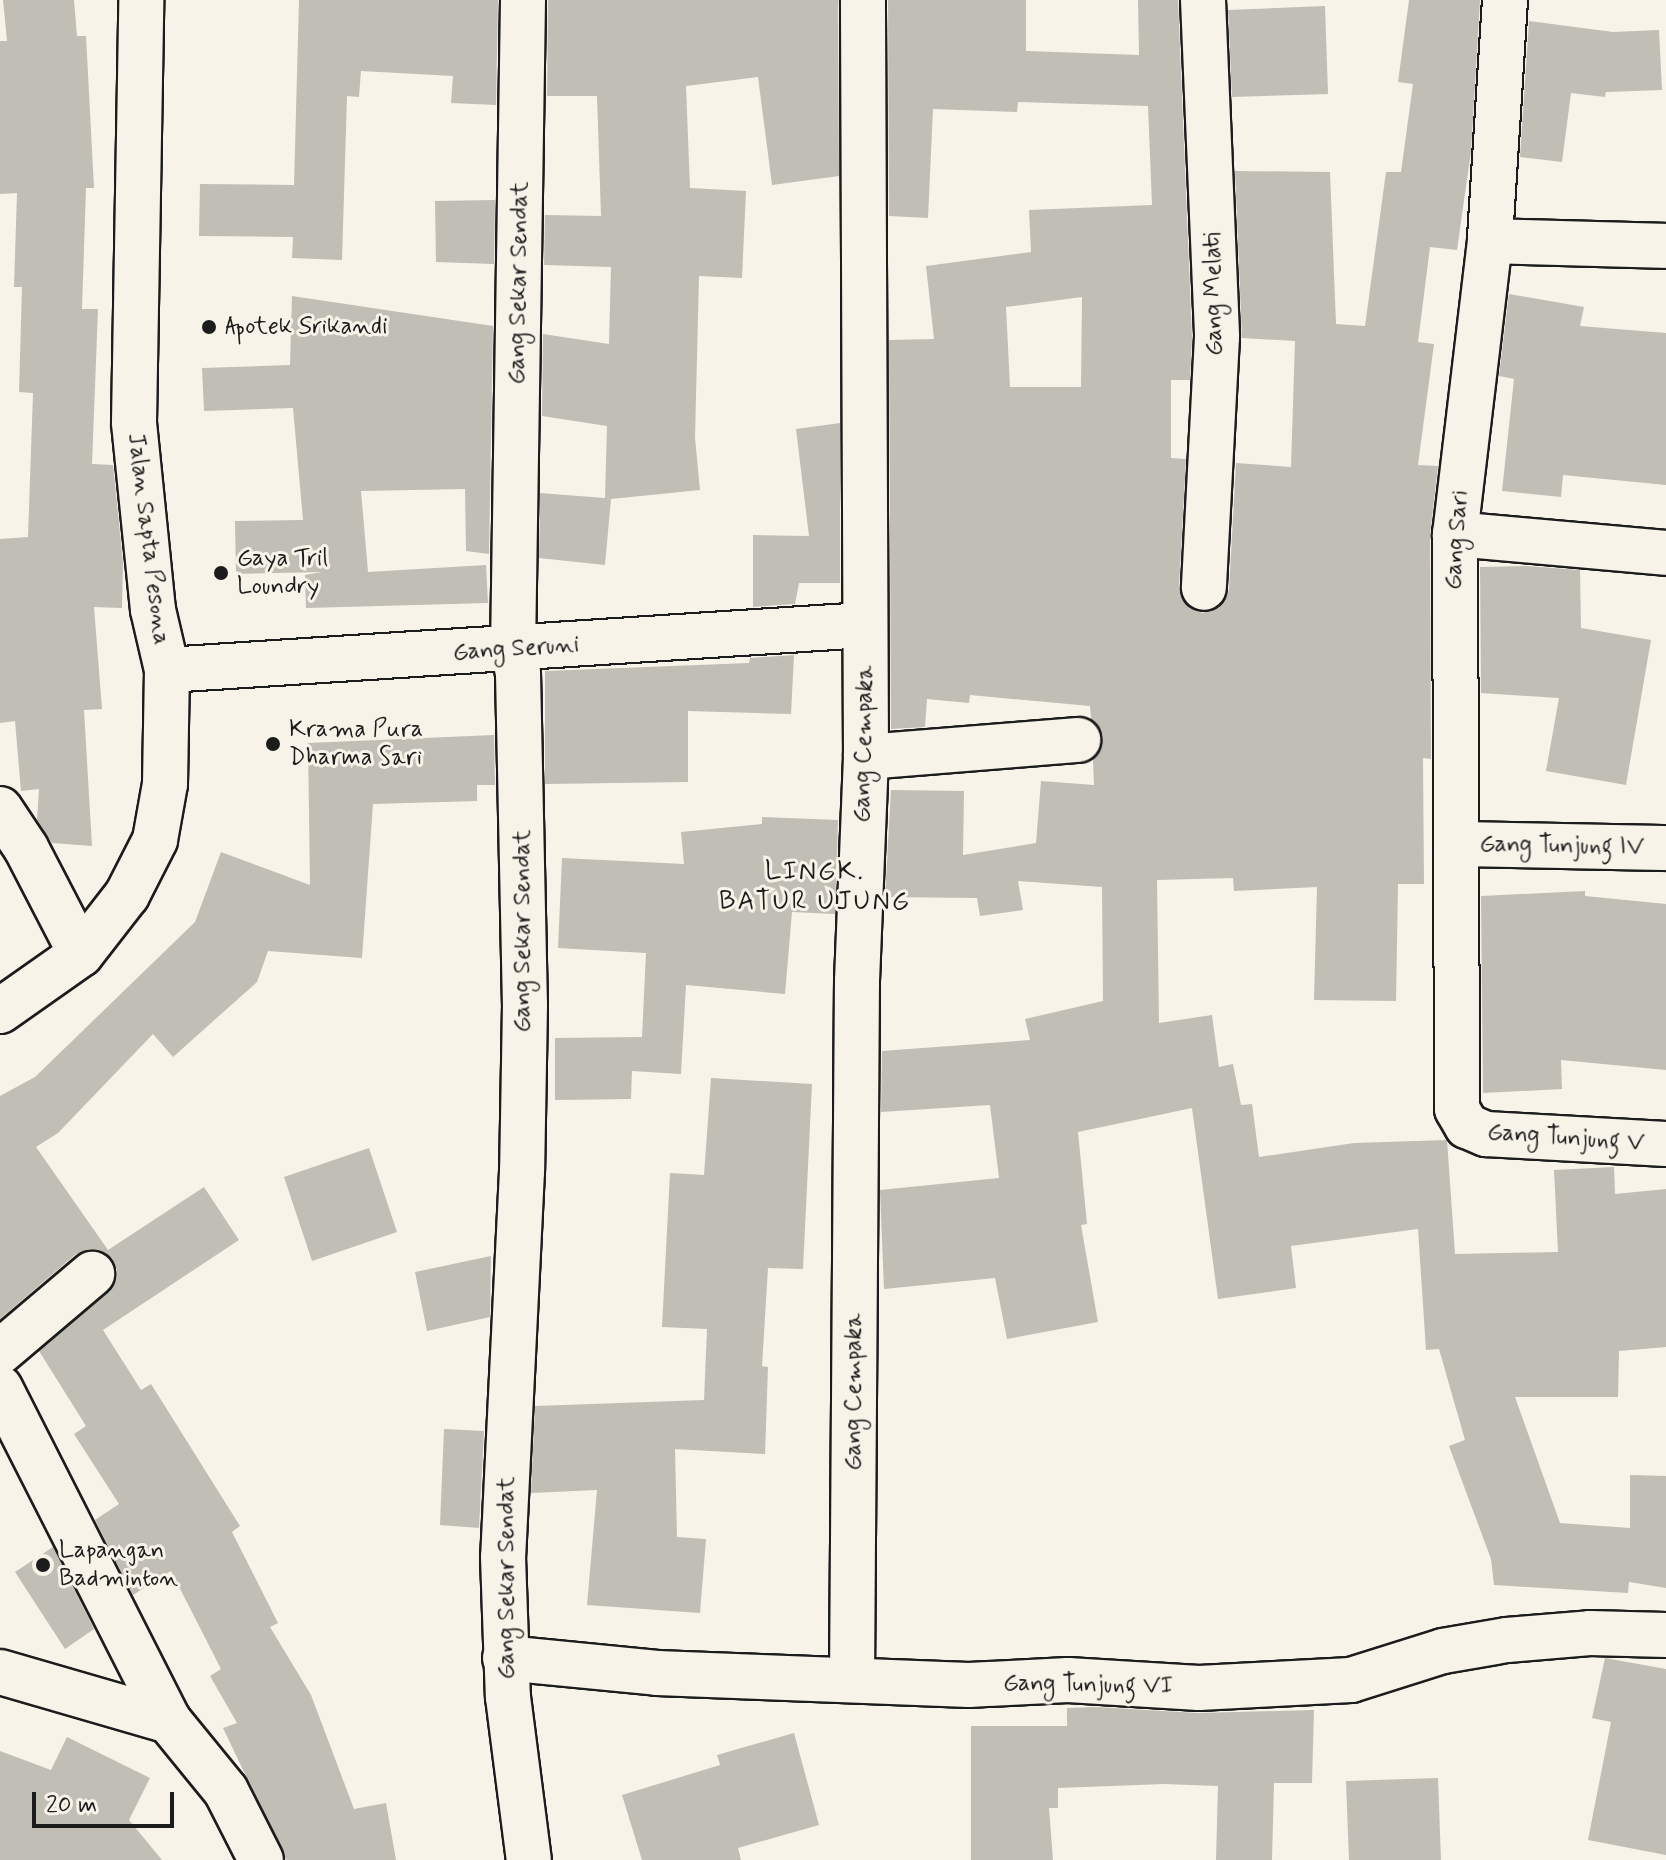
<!DOCTYPE html>
<style>
body{margin:0}
#map{position:relative;width:1666px;height:1860px;overflow:hidden;background:#f7f3e8;font-family:Mynerve,sans-serif}
div>[style]{position:absolute}
[style*='--x']{left:calc(var(--x)*1px);top:calc(var(--y)*1px);width:calc(var(--w)*1px);rotate:calc(var(--a)*1deg)}
.building>*{inset:0;background:#c0beb5}
.roads{filter:drop-shadow(2px 0 #1c1c1c) drop-shadow(-2px 0 #1c1c1c) drop-shadow(0 2px #1c1c1c) drop-shadow(0 -2px #1c1c1c)}
.minor>*{height:44px;margin:-22px;padding:0 22px;transform-origin:22px;border-radius:22px;background:#f7f3e8}
.tertiary>*{height:44px;margin:-22px;padding:0 22px;transform-origin:22px;border-radius:22px;background:#f7f3e8}
.dots>*{width:22px;height:22px;translate:-50% -50%;box-sizing:border-box;border:4px solid #f7f3e8;border-radius:50%}
span{translate:-50% -50%;white-space:nowrap;text-align:center;line-height:1.15;-webkit-text-stroke:6px #f7f3e8;paint-order:stroke}
.street-label{font-size:24px;color:#1c1c1c}
.poi-label{font-size:24px;color:#1c1c1c}
.left{translate:0 -50%;text-align:left}
.neighbourhood-label{font-size:26px;color:#1c1c1c;letter-spacing:2px}
.scale{position:absolute;left:32px;top:1792px;width:142px;height:36px;box-sizing:border-box;border:4px solid #1c1c1c;border-top:0;padding-left:10px;font-size:24px;line-height:28px;white-space:nowrap;color:#1c1c1c;-webkit-text-stroke:6px #f7f3e8;paint-order:stroke}
</style>
<div id="map">
<div class="building">
<i style="clip-path:polygon(3px 0,74px 0,77px 36px,86px 36px,94px 188px,86px 188px,82px 309px,98px 309px,92px 464px,113px 465px,123px 562px,122px 608px,94px 607px,102px 709px,84px 710px,92px 846px,52px 843px,37px 820px,39px 789px,21px 791px,15px 721px,0 723px,0 539px,28px 537px,33px 393px,19px 392px,22px 287px,14px 287px,17px 193px,0 194px,0 41px,7px 41px)"></i>
<i style="clip-path:polygon(299px 0,498px 0,496px 105px,451px 103px,453px 76px,361px 71px,359px 97px,347px 96px,342px 260px,292px 258px,293px 237px,199px 236px,200px 184px,294px 185px)"></i>
<i style="clip-path:polygon(548px 0,838px 0,839px 176px,772px 185px,758px 77px,686px 86px,690px 188px,746px 191px,742px 278px,699px 276px,695px 438px,700px 490px,611px 499px,605px 565px,539px 558px,540px 493px,605px 498px,607px 426px,542px 416px,543px 334px,609px 344px,611px 267px,544px 265px,545px 215px,601px 216px,597px 96px,547px 96px)"></i>
<i style="clip-path:polygon(evenodd,888px 0,1026px 0,1026px 51px,1139px 55px,1138px 0,1178px 0,1192px 337px,1190px 380px,1171px 380px,1171px 458px,1186px 459px,1179px 587px,1190px 608px,1203px 613px,1224px 602px,1229px 590px,1236px 463px,1291px 467px,1295px 341px,1242px 338px,1235px 171px,1330px 172px,1336px 324px,1365px 326px,1386px 172px,1401px 172px,1413px 84px,1398px 82px,1409px 0,1480px 0,1471px 151px,1457px 250px,1430px 247px,1418px 342px,1434px 344px,1418px 465px,1438px 466px,1430px 534px,1431px 759px,1423px 758px,1424px 884px,1398px 884px,1396px 1001px,1314px 1000px,1317px 887px,1234px 891px,1233px 878px,1157px 880px,1159px 1023px,1212px 1015px,1219px 1067px,1233px 1064px,1241px 1105px,1252px 1104px,1259px 1157px,1354px 1143px,1447px 1140px,1455px 1254px,1558px 1252px,1554px 1170px,1614px 1167px,1615px 1194px,1666px 1189px,1666px 1347px,1619px 1351px,1618px 1397px,1515px 1397px,1560px 1523px,1630px 1528px,1630px 1475px,1666px 1476px,1666px 1588px,1629px 1582px,1628px 1593px,1494px 1585px,1491px 1559px,1449px 1446px,1465px 1440px,1439px 1349px,1426px 1350px,1418px 1229px,1291px 1246px,1296px 1288px,1218px 1299px,1192px 1108px,1078px 1132px,1087px 1224px,1081px 1225px,1098px 1322px,1007px 1339px,995px 1278px,884px 1289px,880px 1190px,999px 1178px,990px 1105px,881px 1112px,882px 1051px,1030px 1040px,1025px 1019px,1103px 1001px,1102px 887px,1018px 881px,1023px 910px,980px 916px,977px 898px,885px 897px,891px 790px,964px 791px,963px 855px,1036px 843px,1041px 781px,1094px 785px,1093px 760px,1103px 739px,1091px 719px,1090px 706px,970px 695px,969px 703px,927px 699px,925px 727px,891px 729px,889px 340px,934px 339px,926px 266px,1031px 252px,1029px 210px,1152px 205px,1148px 106px,1018px 102px,1017px 112px,933px 109px,928px 218px,889px 216px,888px 0,1082px 297px,1081px 387px,1010px 387px,1006px 307px,1082px 297px)"></i>
<i style="clip-path:polygon(1325px 6px,1328px 94px,1232px 97px,1228px 10px)"></i>
<i style="clip-path:polygon(1529px 21px,1613px 32px,1659px 30px,1662px 90px,1606px 92px,1605px 97px,1571px 93px,1562px 162px,1520px 157px)"></i>
<i style="clip-path:polygon(495px 200px,494px 264px,436px 262px,435px 201px)"></i>
<i style="clip-path:polygon(1509px 294px,1584px 307px,1580px 326px,1666px 333px,1666px 485px,1563px 475px,1561px 497px,1502px 491px,1514px 379px,1499px 376px)"></i>
<i style="clip-path:polygon(292px 296px,493px 326px,489px 554px,466px 551px,465px 489px,361px 491px,368px 572px,486px 565px,488px 603px,306px 608px,305px 575px,322px 572px,236px 574px,235px 521px,303px 520px,293px 408px,204px 411px,202px 368px,290px 365px)"></i>
<i style="clip-path:polygon(840px 423px,840px 583px,799px 583px,795px 604px,753px 607px,753px 535px,809px 536px,796px 429px)"></i>
<i style="clip-path:polygon(1526px 566px,1580px 570px,1581px 628px,1651px 640px,1626px 785px,1546px 771px,1559px 698px,1481px 693px,1480px 567px)"></i>
<i style="clip-path:polygon(794px 655px,791px 714px,688px 711px,688px 782px,545px 784px,545px 671px,749px 663px,750px 658px)"></i>
<i style="clip-path:polygon(494px 735px,495px 785px,477px 785px,477px 801px,373px 804px,362px 958px,268px 951px,257px 982px,173px 1057px,153px 1034px,58px 1133px,36px 1147px,108px 1250px,204px 1187px,239px 1240px,103px 1330px,141px 1390px,151px 1384px,240px 1526px,232px 1532px,278px 1623px,270px 1627px,311px 1695px,354px 1809px,386px 1803px,396px 1860px,286px 1860px,223px 1728px,237px 1723px,210px 1676px,221px 1669px,171px 1571px,133px 1595px,95px 1520px,119px 1504px,74px 1434px,86px 1426px,39px 1351px,109px 1292px,117px 1270px,112px 1258px,100px 1250px,76px 1254px,0 1319px,0 1096px,35px 1077px,195px 922px,221px 852px,310px 885px,308px 743px)"></i>
<i style="clip-path:polygon(762px 817px,838px 820px,835px 914px,792px 912px,785px 994px,686px 985px,681px 1074px,632px 1071px,631px 1099px,555px 1100px,555px 1038px,642px 1037px,646px 953px,558px 948px,562px 858px,684px 864px,681px 832px,762px 824px)"></i>
<i style="clip-path:polygon(1585px 891px,1585px 896px,1666px 904px,1666px 1070px,1561px 1060px,1562px 1089px,1483px 1093px,1481px 896px)"></i>
<i style="clip-path:polygon(711px 1078px,812px 1084px,803px 1269px,768px 1268px,762px 1366px,768px 1367px,765px 1454px,675px 1449px,677px 1537px,706px 1539px,700px 1613px,587px 1605px,597px 1490px,531px 1493px,535px 1406px,704px 1400px,707px 1329px,662px 1327px,670px 1173px,704px 1175px)"></i>
<i style="clip-path:polygon(369px 1148px,397px 1232px,312px 1261px,284px 1177px)"></i>
<i style="clip-path:polygon(491px 1256px,490px 1317px,427px 1331px,415px 1272px)"></i>
<i style="clip-path:polygon(444px 1429px,484px 1431px,479px 1528px,440px 1525px)"></i>
<i style="clip-path:polygon(53px 1547px,94px 1629px,65px 1649px,15px 1572px)"></i>
<i style="clip-path:polygon(1605px 1658px,1666px 1669px,1666px 1855px,1588px 1840px,1611px 1722px,1592px 1718px)"></i>
<i style="clip-path:polygon(1096px 1707px,1197px 1713px,1314px 1710px,1312px 1783px,1274px 1783px,1272px 1860px,1216px 1860px,1218px 1786px,1164px 1784px,1058px 1788px,1058px 1808px,1049px 1808px,1053px 1860px,971px 1860px,971px 1726px,1067px 1726px,1067px 1708px)"></i>
<i style="clip-path:polygon(794px 1733px,819px 1825px,738px 1848px,741px 1860px,642px 1860px,622px 1795px,720px 1765px,717px 1755px)"></i>
<i style="clip-path:polygon(67px 1737px,150px 1778px,129px 1820px,162px 1860px,0 1860px,0 1751px,51px 1770px)"></i>
<i style="clip-path:polygon(1438px 1778px,1441px 1860px,1349px 1860px,1346px 1781px)"></i>
</div>
<div class="roads">
<div class="minor">
<i style="--x:523;--y:0;--w:650;--a:90.88"></i>
<i style="--x:513;--y:650;--w:24;--a:78"></i>
<i style="--x:518;--y:673;--w:332;--a:88.8"></i>
<i style="--x:525;--y:1005;--w:166;--a:91"></i>
<i style="--x:522;--y:1171;--w:386;--a:92.8"></i>
<i style="--x:503;--y:1557;--w:140;--a:88"></i>
<i style="--x:508;--y:1697;--w:164;--a:82.7"></i>
<i style="--x:1203;--y:0;--w:337;--a:87.6"></i>
<i style="--x:1217;--y:337;--w:251;--a:93"></i>
<i style="--x:1505;--y:0;--w:241;--a:93.6"></i>
<i style="--x:1490;--y:241;--w:295;--a:96.8"></i>
<i style="--x:1455;--y:534;--w:575;--a:89.8"></i>
<i style="--x:1457;--y:1109;--w:20;--a:60"></i>
<i style="--x:1467;--y:1126;--w:21;--a:23"></i>
<i style="--x:1486;--y:1134;--w:180;--a:3.2"></i>
<i style="--x:1490;--y:241;--w:176;--a:1.6"></i>
<i style="--x:1455;--y:534;--w:212;--a:5.1"></i>
<i style="--x:167;--y:670;--w:699;--a:-3.69"></i>
<i style="--x:866;--y:757;--w:213;--a:-4.6"></i>
<i style="--x:0;--y:809;--w:47;--a:56.3"></i>
<i style="--x:26;--y:848;--w:119;--a:62.6"></i>
<i style="--x:1458;--y:844;--w:208;--a:1.1"></i>
<i style="--x:0;--y:1352;--w:121;--a:-40.3"></i>
<i style="--x:0;--y:1388;--w:373;--a:63.1"></i>
<i style="--x:169;--y:1721;--w:90;--a:50.8"></i>
<i style="--x:226;--y:1791;--w:77;--a:63.1"></i>
<i style="--x:505;--y:1658;--w:153;--a:5.6"></i>
<i style="--x:657;--y:1673;--w:312;--a:2.2"></i>
<i style="--x:969;--y:1685;--w:99;--a:-2.9"></i>
<i style="--x:1068;--y:1680;--w:131;--a:3.5"></i>
<i style="--x:1199;--y:1688;--w:152;--a:-3"></i>
<i style="--x:1351;--y:1680;--w:96;--a:-17.5"></i>
<i style="--x:1443;--y:1651;--w:65;--a:-9.8"></i>
<i style="--x:1507;--y:1640;--w:83;--a:-4.8"></i>
<i style="--x:1590;--y:1633;--w:76;--a:1.5"></i>
<i style="--x:0;--y:1672;--w:176;--a:16.2"></i>
<i style="--x:852;--y:1680;--w:699;--a:-89.59"></i>
<i style="--x:857;--y:981;--w:224;--a:-87.7"></i>
<i style="--x:866;--y:757;--w:757;--a:-90.23"></i>
</div>
<div class="tertiary">
<i style="--x:0;--y:1011;--w:99;--a:-35.1"></i>
<i style="--x:81;--y:954;--w:75;--a:-52.1"></i>
<i style="--x:127;--y:895;--w:62;--a:-63"></i>
<i style="--x:155;--y:840;--w:57;--a:-79.9"></i>
<i style="--x:165;--y:784;--w:114;--a:-89"></i>
<i style="--x:167;--y:670;--w:62;--a:-103.1"></i>
<i style="--x:153;--y:610;--w:189;--a:-95.8"></i>
<i style="--x:134;--y:422;--w:422;--a:-89"></i>
</div>
</div>
<div class="dots">
<i style="left:209px;top:327px;background:#1c1c1c"></i>
<i style="left:221px;top:573px;background:#1c1c1c"></i>
<i style="left:273px;top:744px;background:#1c1c1c"></i>
<i style="left:43px;top:1565px;background:#1c1c1c"></i>
</div>
<div class="street-label">
<span style="left:519px;top:283px;rotate:-89deg">Gang Sekar Sendat</span>
<span style="left:1214px;top:294px;rotate:-91deg">Gang Melati</span>
<span style="left:148px;top:539px;rotate:83deg">Jalan Sapta Pesona</span>
<span style="left:1457px;top:540px;rotate:-86deg">Gang Sari</span>
<span style="left:516px;top:649px;rotate:-4deg">Gang Seruni</span>
<span style="left:864px;top:744px;rotate:-89deg">Gang Cempaka</span>
<span style="left:1562px;top:846px;rotate:1deg">Gang Tunjung IV</span>
<span style="left:523px;top:931px;rotate:-90deg">Gang Sekar Sendat</span>
<span style="left:1566px;top:1138px;rotate:4deg">Gang Tunjung V</span>
<span style="left:854px;top:1392px;rotate:-90deg">Gang Cempaka</span>
<span style="left:507px;top:1578px;rotate:-90deg">Gang Sekar Sendat</span>
<span style="left:1088px;top:1685px;rotate:1deg">Gang Tunjung VI</span>
</div>
<div class="poi-label">
<span class="left" style="left:225px;top:327px">Apotek Srikandi</span>
<span class="left" style="left:237px;top:573px">Gaya Tril<br>Loundry</span>
<span class="left" style="left:289px;top:744px">Krama Pura<br>Dharma Sari</span>
<span class="left" style="left:59px;top:1565px">Lapangan<br>Badminton</span>
</div>
<div class="neighbourhood-label">
<span style="left:815px;top:888px">LINGK.<br>BATUR UJUNG</span>
</div>
<div class="scale">20 m</div>
</div>
